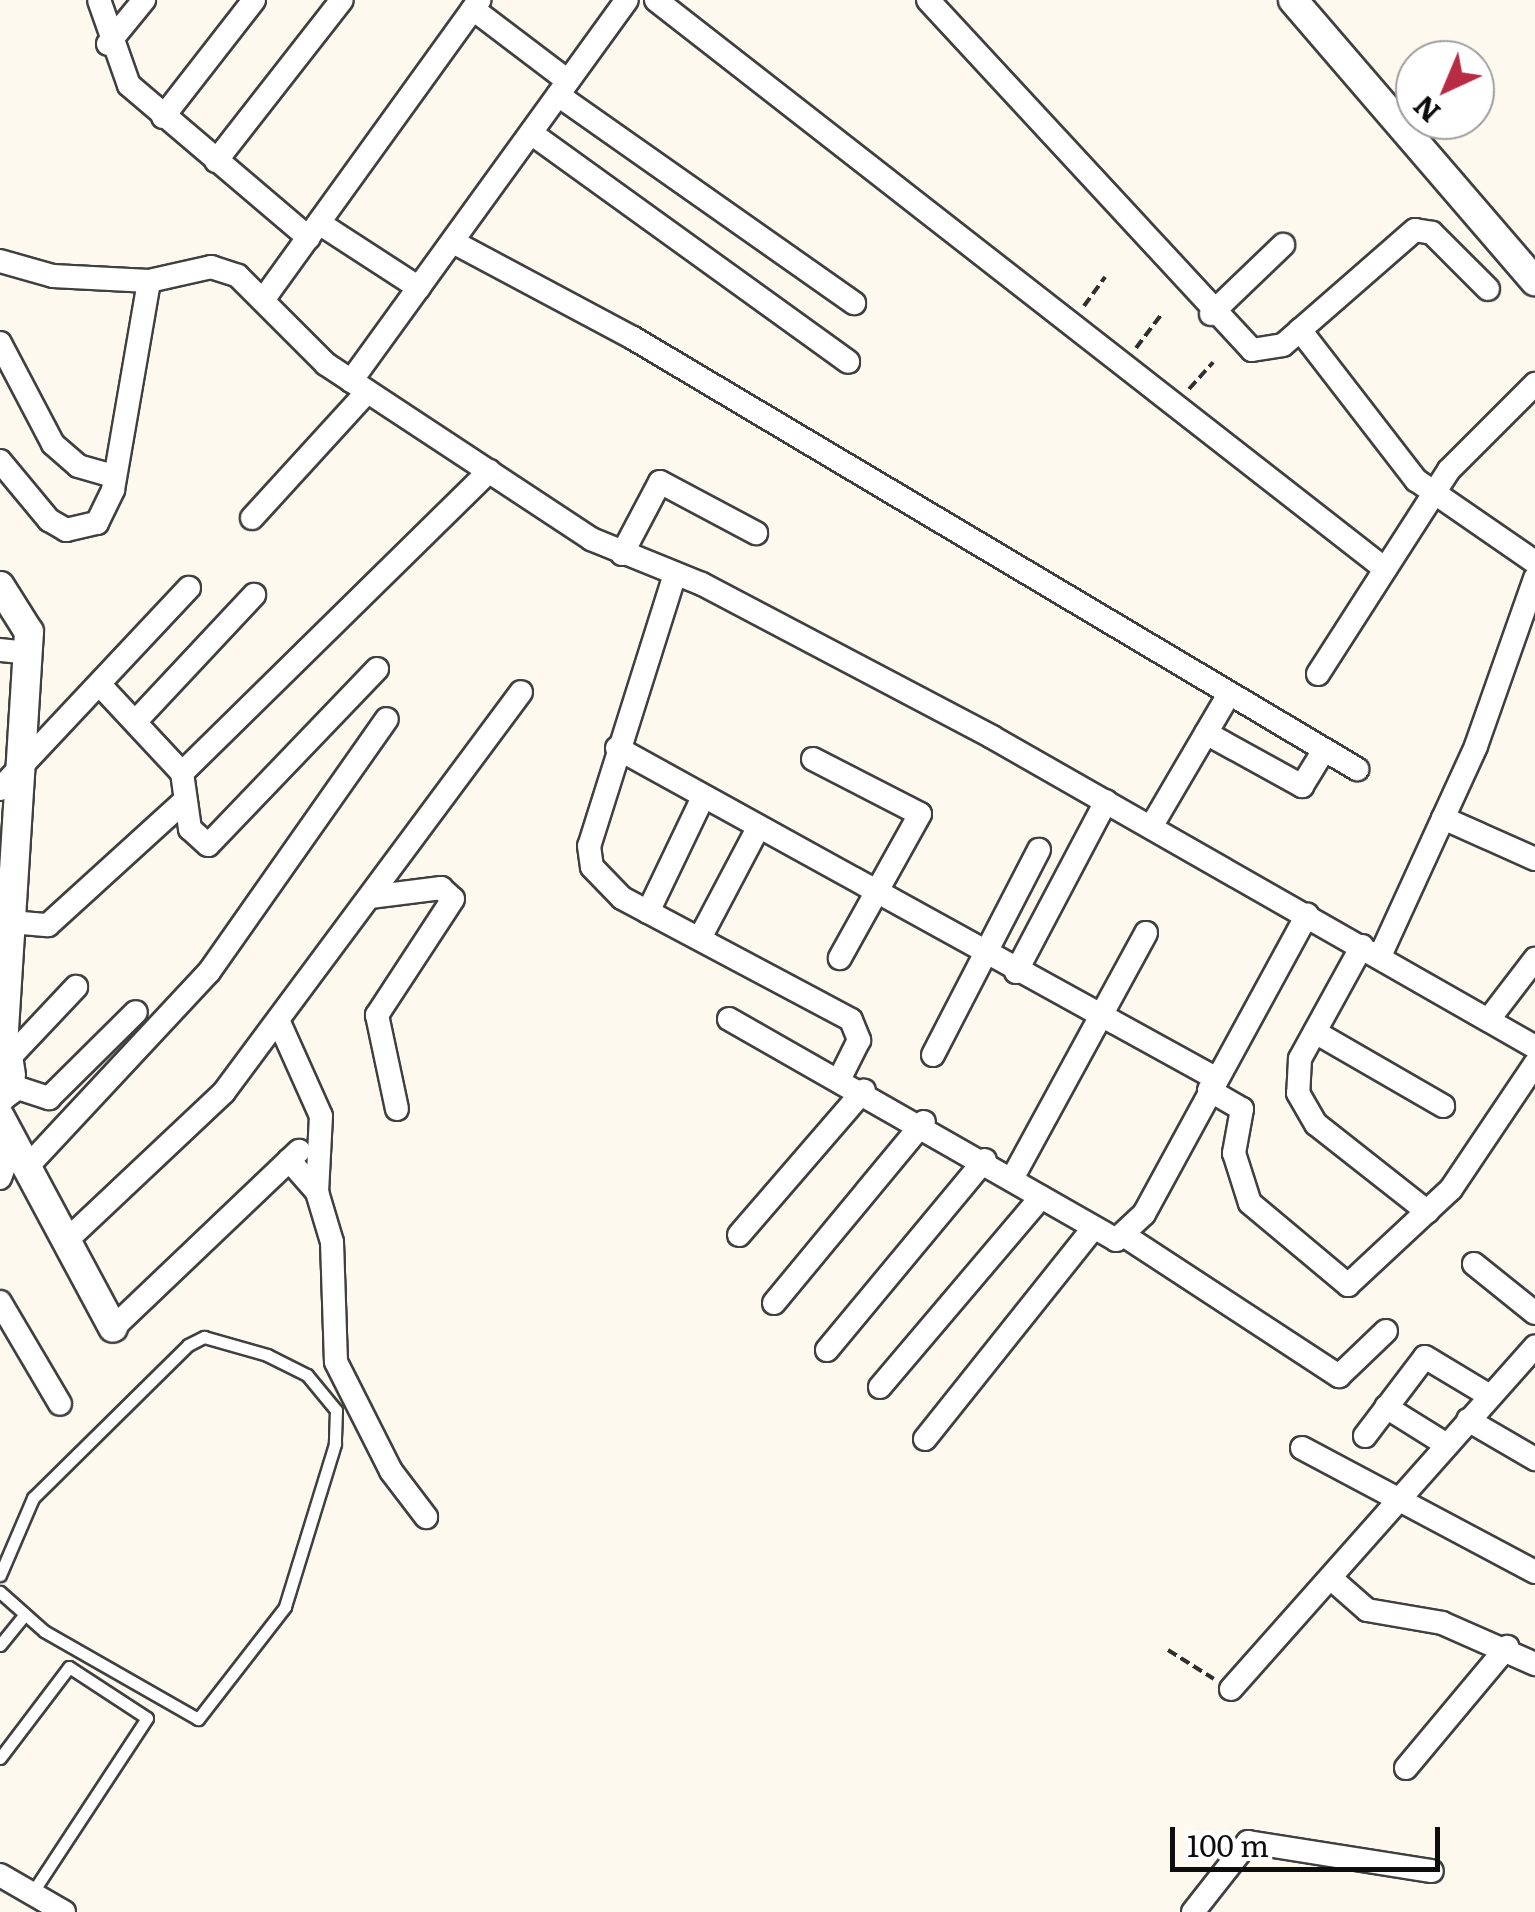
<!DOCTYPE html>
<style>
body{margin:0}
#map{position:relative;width:1535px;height:1912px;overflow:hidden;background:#fef9ee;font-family:Literata,serif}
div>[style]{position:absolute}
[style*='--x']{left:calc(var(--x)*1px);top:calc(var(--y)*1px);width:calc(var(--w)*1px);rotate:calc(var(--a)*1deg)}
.path>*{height:4px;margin-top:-2px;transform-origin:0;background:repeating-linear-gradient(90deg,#2f2f2f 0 10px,transparent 0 15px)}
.roads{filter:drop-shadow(2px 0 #404040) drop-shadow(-2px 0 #404040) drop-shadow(0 2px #404040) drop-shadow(0 -2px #404040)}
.service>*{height:11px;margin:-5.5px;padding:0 5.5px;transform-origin:5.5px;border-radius:5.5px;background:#fff}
.minor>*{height:22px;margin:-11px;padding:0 11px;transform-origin:11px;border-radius:11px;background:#fff}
.tertiary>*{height:28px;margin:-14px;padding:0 14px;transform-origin:14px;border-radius:14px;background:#fff}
span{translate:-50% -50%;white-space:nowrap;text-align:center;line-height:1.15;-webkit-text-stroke:10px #fff;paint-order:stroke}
.north{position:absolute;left:1395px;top:40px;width:100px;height:100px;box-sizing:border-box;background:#fff;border:2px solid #9e9e9e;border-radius:50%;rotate:224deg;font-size:28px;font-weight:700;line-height:40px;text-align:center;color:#0d0d0d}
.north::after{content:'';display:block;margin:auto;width:35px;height:45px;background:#b72b43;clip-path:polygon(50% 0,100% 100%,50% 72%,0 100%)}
.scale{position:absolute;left:1170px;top:1827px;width:270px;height:45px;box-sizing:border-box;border:5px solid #0d0d0d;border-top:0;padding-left:12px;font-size:30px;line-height:35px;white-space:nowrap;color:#0d0d0d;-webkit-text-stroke:8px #fff;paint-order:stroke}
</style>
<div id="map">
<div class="path">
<i style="--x:1084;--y:306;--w:36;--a:-54"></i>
<i style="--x:1136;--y:348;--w:41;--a:-52.9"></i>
<i style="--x:1189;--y:389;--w:36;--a:-48"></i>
<i style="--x:1168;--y:1650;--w:54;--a:32.2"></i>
</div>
<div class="roads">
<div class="service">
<i style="--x:0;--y:1575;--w:84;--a:-66.8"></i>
<i style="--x:33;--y:1498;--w:218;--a:-44.6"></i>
<i style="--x:188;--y:1345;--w:18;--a:-27"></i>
<i style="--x:204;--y:1337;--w:66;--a:15.9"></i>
<i style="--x:267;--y:1355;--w:45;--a:26.6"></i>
<i style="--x:307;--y:1375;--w:45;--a:50.4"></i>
<i style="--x:336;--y:1410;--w:34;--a:92"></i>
<i style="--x:335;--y:1444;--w:170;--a:107.1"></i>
<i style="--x:285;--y:1607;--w:142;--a:127.8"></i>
<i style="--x:198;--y:1719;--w:177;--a:-150.3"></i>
<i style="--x:44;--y:1631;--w:59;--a:-138.4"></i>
<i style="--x:0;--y:1645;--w:36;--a:-51"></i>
<i style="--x:0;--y:1758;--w:114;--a:-52.8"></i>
<i style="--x:69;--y:1667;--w:93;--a:33.2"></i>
<i style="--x:147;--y:1718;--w:209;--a:123.3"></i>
</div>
<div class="minor">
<i style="--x:99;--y:0;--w:90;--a:70.6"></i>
<i style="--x:129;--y:85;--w:236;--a:40.4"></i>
<i style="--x:656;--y:0;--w:925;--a:37.97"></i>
<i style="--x:928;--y:0;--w:477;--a:47.2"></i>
<i style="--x:1252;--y:350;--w:31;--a:-9"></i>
<i style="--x:1283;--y:345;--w:175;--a:-41.1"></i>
<i style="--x:1415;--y:230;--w:17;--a:10"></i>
<i style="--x:1432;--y:233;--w:79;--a:45"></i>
<i style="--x:473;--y:9;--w:119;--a:37.2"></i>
<i style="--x:108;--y:44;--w:57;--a:-50.7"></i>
<i style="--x:558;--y:95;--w:362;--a:35.1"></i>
<i style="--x:163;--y:117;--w:148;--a:-52.1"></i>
<i style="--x:531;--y:133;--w:391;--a:35.8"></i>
<i style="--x:216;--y:161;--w:204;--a:-52"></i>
<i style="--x:319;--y:223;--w:119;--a:33"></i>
<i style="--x:455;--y:243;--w:202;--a:28.1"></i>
<i style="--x:633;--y:338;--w:843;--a:30.77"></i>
<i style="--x:0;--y:261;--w:55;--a:15.8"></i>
<i style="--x:53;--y:276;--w:96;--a:3"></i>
<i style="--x:149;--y:281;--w:64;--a:-12.7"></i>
<i style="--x:211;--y:267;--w:28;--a:18"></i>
<i style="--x:238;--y:276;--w:124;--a:45"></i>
<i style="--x:326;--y:364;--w:318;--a:33.4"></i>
<i style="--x:591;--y:539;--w:120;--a:22.1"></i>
<i style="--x:702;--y:584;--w:328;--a:27.8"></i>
<i style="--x:992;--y:737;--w:625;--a:29.72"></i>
<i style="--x:263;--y:300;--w:370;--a:-54.2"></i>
<i style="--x:1211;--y:314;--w:100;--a:-43.8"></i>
<i style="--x:1300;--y:330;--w:190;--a:52.3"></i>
<i style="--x:1416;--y:480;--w:145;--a:34.6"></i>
<i style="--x:0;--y:343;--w:114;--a:62.3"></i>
<i style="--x:53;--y:444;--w:33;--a:41"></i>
<i style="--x:78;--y:466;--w:37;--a:16"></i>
<i style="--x:351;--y:381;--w:470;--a:-54.1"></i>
<i style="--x:0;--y:461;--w:77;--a:50.3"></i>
<i style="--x:49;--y:520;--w:20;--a:30"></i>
<i style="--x:66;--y:530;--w:32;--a:-13"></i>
<i style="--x:97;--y:523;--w:37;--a:-64"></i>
<i style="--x:113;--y:490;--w:212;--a:-80.2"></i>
<i style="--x:252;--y:518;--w:171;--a:-47.6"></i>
<i style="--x:622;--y:554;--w:81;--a:-62.2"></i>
<i style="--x:660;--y:482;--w:109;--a:28"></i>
<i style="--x:675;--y:574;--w:285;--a:107.5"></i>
<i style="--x:589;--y:846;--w:21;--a:82"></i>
<i style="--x:592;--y:867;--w:43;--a:45.9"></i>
<i style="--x:622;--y:898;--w:259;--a:28"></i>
<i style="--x:851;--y:1020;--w:22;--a:68"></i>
<i style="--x:859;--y:1040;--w:42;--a:116.6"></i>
<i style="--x:0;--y:650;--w:29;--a:6"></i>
<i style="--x:377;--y:669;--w:244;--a:133.8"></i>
<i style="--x:208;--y:845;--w:24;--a:-138"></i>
<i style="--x:190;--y:829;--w:57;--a:-98.1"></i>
<i style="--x:182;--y:773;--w:431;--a:-44.5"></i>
<i style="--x:1318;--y:674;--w:242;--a:-57.3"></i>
<i style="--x:1449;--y:470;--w:122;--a:-45"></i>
<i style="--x:101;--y:686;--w:119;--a:47"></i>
<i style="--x:136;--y:721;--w:173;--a:-46.9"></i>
<i style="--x:1206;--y:733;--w:110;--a:28.9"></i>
<i style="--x:1302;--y:786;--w:42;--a:-58.6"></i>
<i style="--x:617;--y:748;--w:683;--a:28.89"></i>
<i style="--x:813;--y:759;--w:120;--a:27.2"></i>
<i style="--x:920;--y:814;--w:165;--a:119.1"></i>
<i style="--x:0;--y:789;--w:276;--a:-46.8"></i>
<i style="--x:1443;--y:818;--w:101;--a:24"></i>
<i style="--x:1151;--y:827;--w:154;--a:-59.6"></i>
<i style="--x:370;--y:897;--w:72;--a:-7.2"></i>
<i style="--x:441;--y:888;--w:16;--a:43"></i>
<i style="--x:453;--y:899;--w:139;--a:123.2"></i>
<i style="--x:377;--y:1015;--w:96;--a:78"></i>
<i style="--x:648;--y:912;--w:127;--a:-64.4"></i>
<i style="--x:11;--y:922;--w:37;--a:5"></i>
<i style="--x:48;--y:925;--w:180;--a:-42.3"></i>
<i style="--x:700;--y:938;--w:124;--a:-62.2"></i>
<i style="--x:1362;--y:946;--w:129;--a:118.8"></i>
<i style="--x:1300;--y:1059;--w:34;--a:93"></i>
<i style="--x:1298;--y:1093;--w:36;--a:60"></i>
<i style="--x:1316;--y:1124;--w:142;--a:38.2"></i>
<i style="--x:1380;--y:956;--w:231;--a:-65.4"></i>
<i style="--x:1476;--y:746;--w:178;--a:-70.6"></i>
<i style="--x:1016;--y:972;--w:193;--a:-62.2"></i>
<i style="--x:729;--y:1019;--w:446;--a:29.7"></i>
<i style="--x:1116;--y:1240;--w:38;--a:-43"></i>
<i style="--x:1144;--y:1214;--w:341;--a:-61.4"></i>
<i style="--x:1489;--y:1019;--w:76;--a:-52.5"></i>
<i style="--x:278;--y:1020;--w:105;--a:65.9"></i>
<i style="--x:321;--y:1116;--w:76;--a:93"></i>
<i style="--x:1315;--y:1032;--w:148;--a:30"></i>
<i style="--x:933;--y:1055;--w:231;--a:-62.7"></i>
<i style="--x:14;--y:1075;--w:19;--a:-99"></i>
<i style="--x:11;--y:1056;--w:95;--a:-46.7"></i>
<i style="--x:1209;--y:1090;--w:38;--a:30"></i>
<i style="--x:1242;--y:1109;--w:45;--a:100.3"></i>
<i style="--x:1234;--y:1153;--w:52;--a:72.3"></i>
<i style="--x:1250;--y:1203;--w:128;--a:39.9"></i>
<i style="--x:1348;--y:1285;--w:141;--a:-43"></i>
<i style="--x:1451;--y:1189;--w:151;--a:-56.1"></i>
<i style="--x:0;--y:1101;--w:22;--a:-36"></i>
<i style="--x:18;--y:1088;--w:33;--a:18"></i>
<i style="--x:49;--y:1098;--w:122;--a:-44.7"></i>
<i style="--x:289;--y:1160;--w:43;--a:48.8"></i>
<i style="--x:317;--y:1192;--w:52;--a:73.3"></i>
<i style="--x:332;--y:1242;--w:120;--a:88.1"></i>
<i style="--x:336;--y:1362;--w:122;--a:63.2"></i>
<i style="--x:391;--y:1471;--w:58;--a:52.7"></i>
<i style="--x:27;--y:1167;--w:267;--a:-47"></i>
<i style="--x:209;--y:972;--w:309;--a:-54.9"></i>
<i style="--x:1013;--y:1177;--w:278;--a:-61.4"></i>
<i style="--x:0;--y:1178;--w:38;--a:-70"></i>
<i style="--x:739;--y:1235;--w:191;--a:-49.2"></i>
<i style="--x:1125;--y:1236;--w:256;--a:33.2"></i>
<i style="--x:1339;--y:1376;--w:65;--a:-43.8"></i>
<i style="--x:66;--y:1241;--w:217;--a:-43.3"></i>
<i style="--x:224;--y:1092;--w:498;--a:-53.4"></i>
<i style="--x:1474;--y:1264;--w:78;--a:38.8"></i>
<i style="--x:0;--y:1302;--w:118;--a:59.5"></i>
<i style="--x:774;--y:1303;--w:235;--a:-50.4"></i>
<i style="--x:113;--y:1328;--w:257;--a:-43.6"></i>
<i style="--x:827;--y:1350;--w:247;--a:-50.3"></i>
<i style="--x:880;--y:1387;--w:249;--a:-49.7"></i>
<i style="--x:1386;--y:1407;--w:72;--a:31.9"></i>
<i style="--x:1468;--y:1420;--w:78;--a:30.2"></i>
<i style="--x:1365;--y:1436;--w:99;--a:-52.8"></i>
<i style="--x:1425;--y:1357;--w:76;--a:31"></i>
<i style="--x:925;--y:1439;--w:265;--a:-51.4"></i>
<i style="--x:1302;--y:1448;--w:264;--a:28"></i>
<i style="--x:1334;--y:1581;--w:44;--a:41.3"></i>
<i style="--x:1367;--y:1610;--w:76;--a:9.8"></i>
<i style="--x:1442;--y:1623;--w:102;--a:23.8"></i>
<i style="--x:1231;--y:1689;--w:458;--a:-48.4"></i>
<i style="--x:1406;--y:1768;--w:158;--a:-50.1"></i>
<i style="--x:0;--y:1875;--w:74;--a:30"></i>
<i style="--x:1193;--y:1912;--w:89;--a:-51.8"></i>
<i style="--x:1248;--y:1842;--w:186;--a:9"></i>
</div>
<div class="tertiary">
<i style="--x:1293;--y:0;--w:371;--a:49.3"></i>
<i style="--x:0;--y:586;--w:54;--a:57.8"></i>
<i style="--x:29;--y:632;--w:468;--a:93.6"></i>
<i style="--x:0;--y:1117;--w:239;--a:61.8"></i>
</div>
</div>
<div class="north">N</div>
<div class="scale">100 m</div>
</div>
